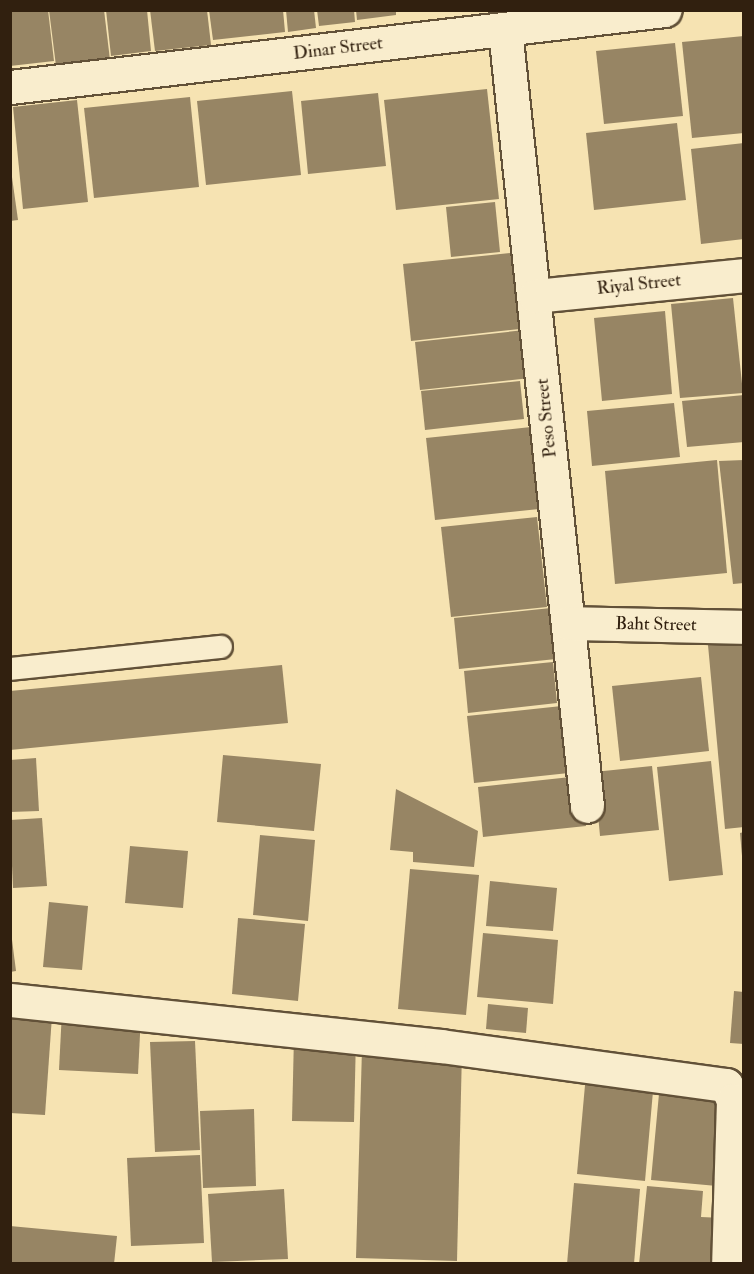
<!DOCTYPE html>
<style>
body{margin:0}
#map{position:relative;width:754px;height:1274px;overflow:hidden;background:#f6e3b2;font-family:"IM FELL Double Pica",serif}
div>[style]{position:absolute}
[style*='--x']{left:calc(var(--x)*1px);top:calc(var(--y)*1px);width:calc(var(--w)*1px);rotate:calc(var(--a)*1deg)}
.building>*{inset:0;background:#978564}
.roads{filter:drop-shadow(2px 0 #625138) drop-shadow(-2px 0 #625138) drop-shadow(0 2px #625138) drop-shadow(0 -2px #625138)}
.service>*{height:22px;margin:-11px;padding:0 11px;transform-origin:11px;border-radius:11px;background:#f9edcd}
.minor>*{height:33px;margin:-16.5px;padding:0 16.5px;transform-origin:16.5px;border-radius:16.5px;background:#f9edcd}
.tertiary>*{height:33px;margin:-16.5px;padding:0 16.5px;transform-origin:16.5px;border-radius:16.5px;background:#f9edcd}
span{translate:-50% -50%;white-space:nowrap;text-align:center;line-height:1.15;-webkit-text-stroke:4.5px #f9edcd;paint-order:stroke}
.street-label{font-size:18px;color:#31200f}
.frame{position:absolute;inset:0;border:12px solid #31200f;pointer-events:none}
</style>
<div id="map">
<div class="building">
<i style="clip-path:polygon(10px 10px,48px 10px,54px 61px,10px 66px)"></i>
<i style="clip-path:polygon(49px 10px,104px 10px,110px 60px,56px 66px)"></i>
<i style="clip-path:polygon(106px 10px,147px 10px,151px 51px,111px 56px)"></i>
<i style="clip-path:polygon(150px 10px,207px 10px,211px 45px,155px 51px)"></i>
<i style="clip-path:polygon(209px 10px,283px 10px,285px 32px,213px 40px)"></i>
<i style="clip-path:polygon(286px 10px,314px 10px,316px 28px,288px 32px)"></i>
<i style="clip-path:polygon(317px 10px,354px 10px,355px 22px,319px 26px)"></i>
<i style="clip-path:polygon(356px 10px,396px 10px,396px 15px,357px 20px)"></i>
<i style="clip-path:polygon(744px 36px,744px 133px,692px 138px,682px 42px)"></i>
<i style="clip-path:polygon(675px 43px,683px 116px,604px 124px,596px 51px)"></i>
<i style="clip-path:polygon(487px 89px,499px 199px,396px 210px,384px 100px)"></i>
<i style="clip-path:polygon(292px 91px,301px 175px,206px 185px,197px 101px)"></i>
<i style="clip-path:polygon(378px 93px,386px 166px,308px 174px,301px 101px)"></i>
<i style="clip-path:polygon(190px 97px,199px 187px,94px 198px,84px 108px)"></i>
<i style="clip-path:polygon(77px 100px,88px 202px,23px 209px,13px 107px)"></i>
<i style="clip-path:polygon(677px 123px,686px 200px,594px 210px,586px 133px)"></i>
<i style="clip-path:polygon(744px 143px,744px 239px,701px 244px,691px 149px)"></i>
<i style="clip-path:polygon(10px 163px,18px 220px,10px 221px)"></i>
<i style="clip-path:polygon(495px 202px,500px 252px,451px 257px,446px 207px)"></i>
<i style="clip-path:polygon(521px 252px,529px 328px,411px 341px,403px 264px)"></i>
<i style="clip-path:polygon(733px 298px,743px 393px,680px 398px,671px 304px)"></i>
<i style="clip-path:polygon(665px 311px,672px 394px,602px 401px,594px 318px)"></i>
<i style="clip-path:polygon(525px 330px,530px 378px,420px 390px,415px 342px)"></i>
<i style="clip-path:polygon(520px 381px,524px 419px,425px 430px,421px 391px)"></i>
<i style="clip-path:polygon(744px 395px,744px 442px,687px 447px,682px 401px)"></i>
<i style="clip-path:polygon(674px 403px,680px 457px,592px 466px,587px 411px)"></i>
<i style="clip-path:polygon(531px 427px,539px 509px,435px 520px,426px 438px)"></i>
<i style="clip-path:polygon(717px 460px,727px 573px,615px 584px,605px 471px)"></i>
<i style="clip-path:polygon(744px 460px,744px 583px,733px 584px,719px 461px)"></i>
<i style="clip-path:polygon(537px 517px,547px 607px,451px 617px,441px 527px)"></i>
<i style="clip-path:polygon(551px 608px,556px 659px,459px 669px,454px 618px)"></i>
<i style="clip-path:polygon(744px 642px,744px 827px,725px 829px,708px 645px)"></i>
<i style="clip-path:polygon(553px 662px,557px 703px,468px 713px,464px 671px)"></i>
<i style="clip-path:polygon(282px 665px,288px 723px,10px 750px,10px 691px)"></i>
<i style="clip-path:polygon(701px 677px,709px 751px,620px 761px,612px 686px)"></i>
<i style="clip-path:polygon(571px 705px,578px 772px,474px 783px,467px 716px)"></i>
<i style="clip-path:polygon(223px 755px,321px 764px,314px 831px,217px 822px)"></i>
<i style="clip-path:polygon(36px 758px,39px 811px,10px 812px,10px 760px)"></i>
<i style="clip-path:polygon(711px 761px,723px 875px,669px 881px,657px 767px)"></i>
<i style="clip-path:polygon(652px 766px,659px 830px,600px 836px,594px 772px)"></i>
<i style="clip-path:polygon(580px 776px,586px 826px,483px 837px,478px 787px)"></i>
<i style="clip-path:polygon(396px 789px,478px 831px,474px 867px,413px 862px,413px 852px,390px 850px)"></i>
<i style="clip-path:polygon(42px 818px,47px 886px,13px 888px,10px 820px)"></i>
<i style="clip-path:polygon(744px 832px,744px 856px,742px 856px,740px 833px)"></i>
<i style="clip-path:polygon(260px 835px,315px 840px,308px 921px,253px 915px)"></i>
<i style="clip-path:polygon(130px 846px,188px 851px,183px 908px,125px 903px)"></i>
<i style="clip-path:polygon(410px 869px,479px 875px,466px 1015px,398px 1009px)"></i>
<i style="clip-path:polygon(490px 881px,557px 888px,553px 931px,486px 926px)"></i>
<i style="clip-path:polygon(49px 902px,88px 906px,82px 970px,43px 967px)"></i>
<i style="clip-path:polygon(238px 918px,305px 924px,298px 1001px,232px 994px)"></i>
<i style="clip-path:polygon(10px 924px,16px 971px,10px 972px)"></i>
<i style="clip-path:polygon(483px 933px,558px 940px,553px 1004px,477px 997px)"></i>
<i style="clip-path:polygon(734px 991px,744px 992px,744px 1044px,730px 1043px)"></i>
<i style="clip-path:polygon(488px 1004px,528px 1008px,526px 1033px,486px 1029px)"></i>
<i style="clip-path:polygon(62px 1011px,141px 1015px,138px 1074px,59px 1070px)"></i>
<i style="clip-path:polygon(10px 1013px,52px 1016px,45px 1115px,10px 1113px)"></i>
<i style="clip-path:polygon(294px 1036px,356px 1037px,354px 1122px,292px 1121px)"></i>
<i style="clip-path:polygon(195px 1041px,200px 1150px,155px 1152px,150px 1042px)"></i>
<i style="clip-path:polygon(362px 1049px,462px 1051px,457px 1261px,356px 1258px)"></i>
<i style="clip-path:polygon(586px 1074px,654px 1080px,645px 1181px,577px 1174px)"></i>
<i style="clip-path:polygon(660px 1083px,726px 1088px,717px 1186px,651px 1180px)"></i>
<i style="clip-path:polygon(254px 1109px,256px 1186px,203px 1188px,200px 1111px)"></i>
<i style="clip-path:polygon(200px 1155px,204px 1243px,131px 1246px,127px 1158px)"></i>
<i style="clip-path:polygon(574px 1183px,640px 1189px,634px 1264px,567px 1264px)"></i>
<i style="clip-path:polygon(647px 1186px,703px 1191px,701px 1217px,723px 1218px,719px 1264px,639px 1264px)"></i>
<i style="clip-path:polygon(284px 1189px,288px 1259px,212px 1262px,208px 1194px)"></i>
<i style="clip-path:polygon(10px 1226px,117px 1236px,114px 1264px,10px 1264px)"></i>
</div>
<div class="roads">
<div class="service">
<i style="--x:10;--y:669;--w:212;--a:-6"></i>
</div>
<div class="minor">
<i style="--x:505;--y:30;--w:780;--a:83.97"></i>
<i style="--x:535;--y:296;--w:210;--a:-5.7"></i>
<i style="--x:568;--y:623;--w:176;--a:1.3"></i>
<i style="--x:10;--y:1000;--w:433;--a:6.1"></i>
<i style="--x:441;--y:1046;--w:288;--a:7.8"></i>
<i style="--x:726;--y:1085;--w:17;--a:65"></i>
<i style="--x:733;--y:1100;--w:164;--a:91.7"></i>
</div>
<div class="tertiary">
<i style="--x:10;--y:87;--w:659;--a:-6.71"></i>
</div>
</div>
<div class="street-label">
<span style="left:338px;top:49px;rotate:-7deg">Dinar Street</span>
<span style="left:639px;top:285px;rotate:-6deg">Riyal Street</span>
<span style="left:547px;top:418px;rotate:-96deg">Peso Street</span>
<span style="left:656px;top:625px;rotate:1deg">Baht Street</span>
</div>
<div class="frame"></div>
</div>
